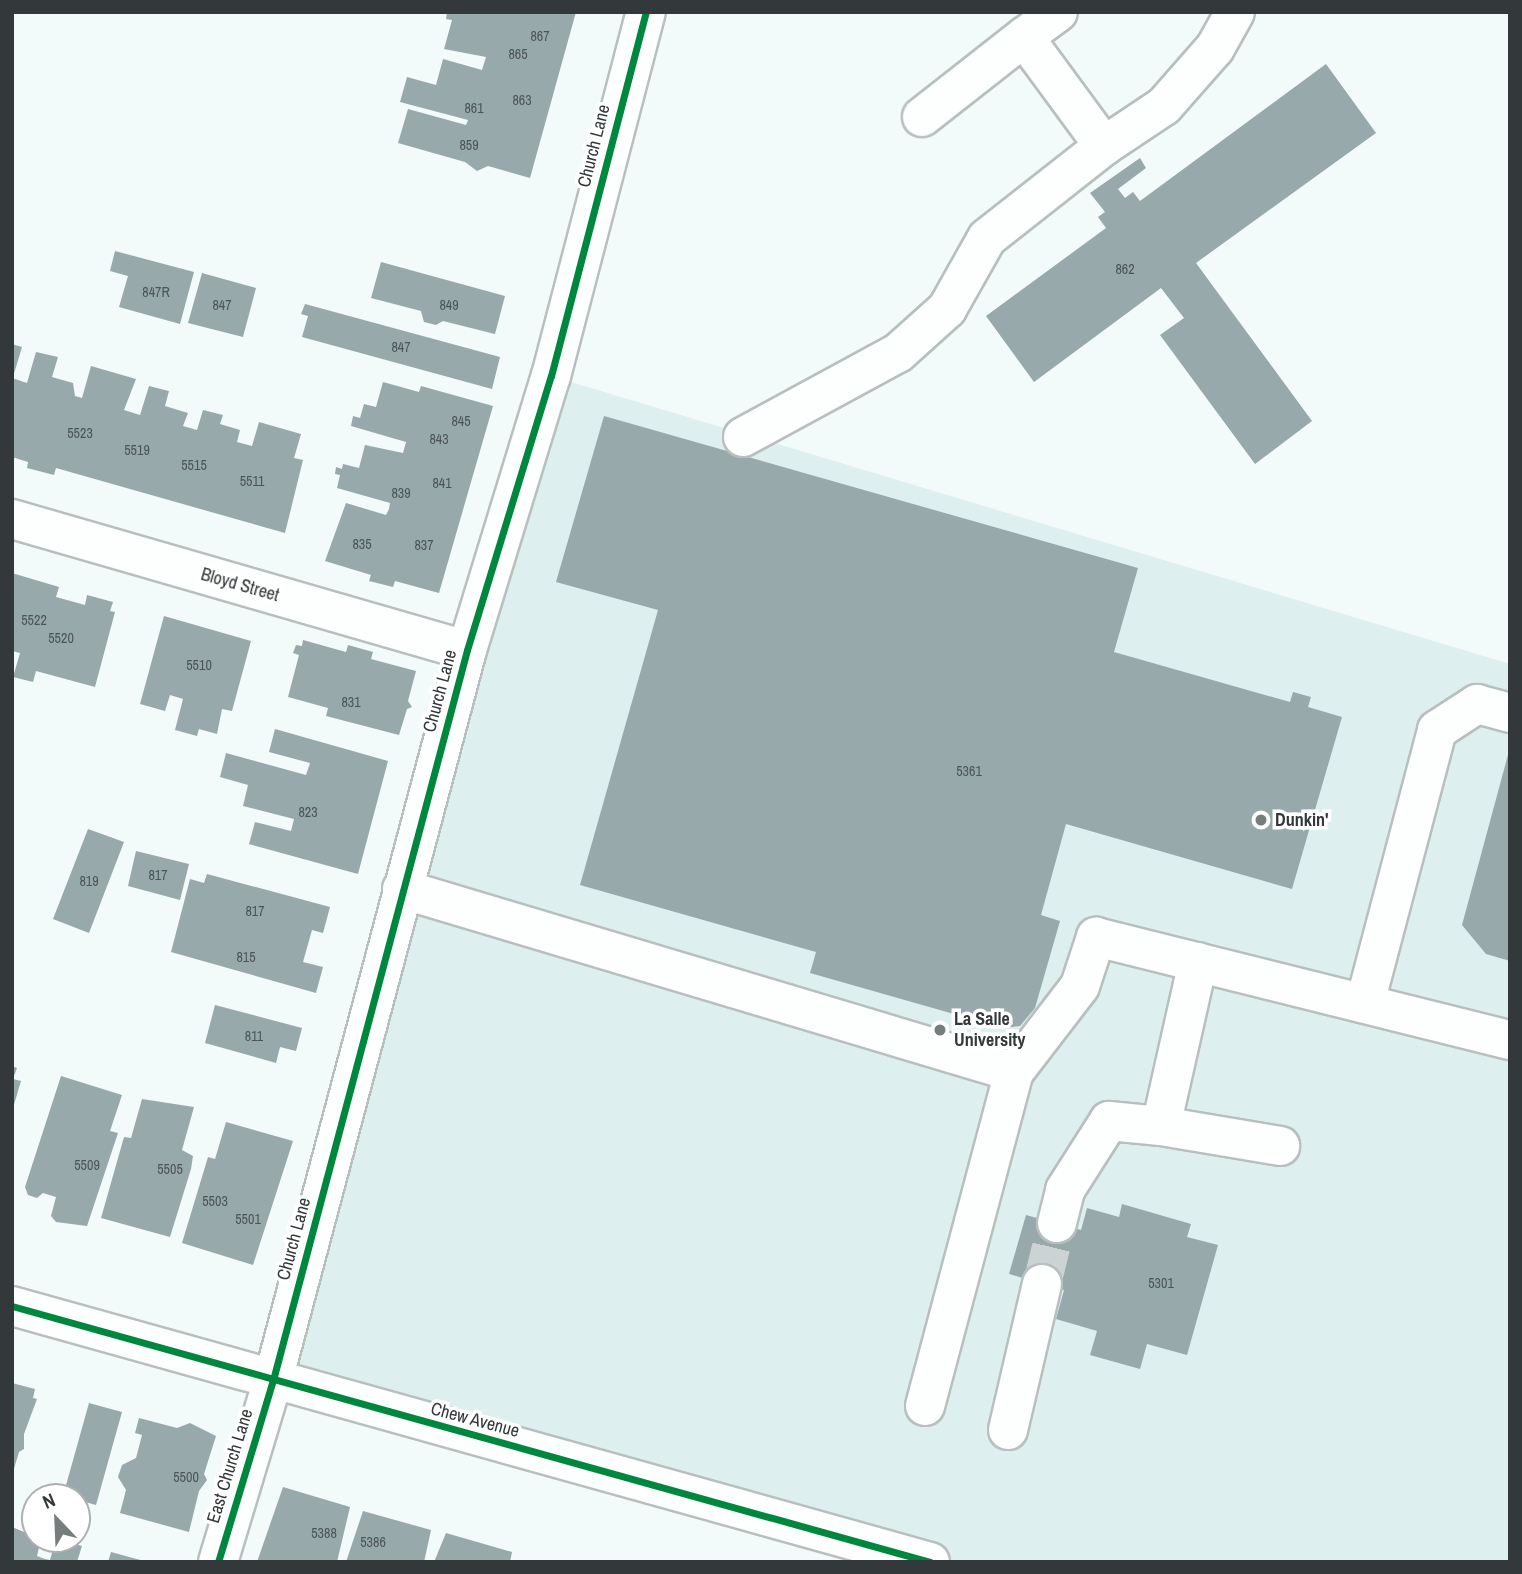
<!DOCTYPE html>
<style>
body{margin:0}
#map{position:relative;width:1522px;height:1574px;overflow:hidden;background:#f2fafa;font-family:"Archivo Narrow",sans-serif}
div>[style]{position:absolute}
[style*='--x']{left:calc(var(--x)*1px);top:calc(var(--y)*1px);width:calc(var(--w)*1px);rotate:calc(var(--a)*1deg)}
.built>*{inset:0;background:#deeff0}
.building>*{inset:0;background:#97a9aa}
.minor-tunnel>*{height:38px;margin-top:-19px;transform-origin:0;background:repeating-linear-gradient(90deg,#ccd3d4 0 38px,transparent 0 57px)}
.roads{filter:drop-shadow(2px 0 #b8bfbf) drop-shadow(-2px 0 #b8bfbf) drop-shadow(0 2px #b8bfbf) drop-shadow(0 -2px #b8bfbf)}
.minor>*{height:38px;margin:-19px;padding:0 19px;transform-origin:19px;border-radius:19px;background:#fdfefe}
.cycleway>*{height:7px;margin:-3.5px;padding:0 3.5px;transform-origin:3.5px;border-radius:3.5px;background:#00873e}
.dots>*{width:19px;height:19px;translate:-50% -50%;box-sizing:border-box;border:4px solid #fff;border-radius:50%}
span{translate:-50% -50%;white-space:nowrap;text-align:center;line-height:1.15;-webkit-text-stroke:7px #fff;paint-order:stroke}
.number-label{font-size:14px;color:#4c5556}
.number-label span{-webkit-text-stroke-width:0}
.street-label{font-size:18px;color:#33393a}
.poi-label{font-size:18px;color:#33393a;font-weight:700}
.left{translate:0 -50%;text-align:left}
.frame{position:absolute;inset:0;border:14px solid #33393a;pointer-events:none}
.north{position:absolute;left:21px;top:1483px;width:70px;height:70px;box-sizing:border-box;background:#fff;border:2px solid #adb0b0;border-radius:50%;rotate:337deg;font-size:19px;font-weight:700;line-height:28px;text-align:center;color:#33393a}
.north::after{content:'';display:block;margin:auto;width:24px;height:32px;background:#767d7d;clip-path:polygon(50% 0,100% 100%,50% 72%,0 100%)}
</style>
<div id="map">
<div class="built">
<i style="clip-path:polygon(551px 376px,1510px 664px,1510px 1562px,926px 1562px,273px 1380px)"></i>
</div>
<div class="building">
<i style="clip-path:polygon(447px 12px,576px 12px,530px 178px,488px 166px,477px 171px,465px 162px,398px 143px,408px 109px,466px 125px,468px 120px,400px 102px,407px 77px,436px 85px,443px 59px,482px 70px,486px 57px,444px 49px,452px 20px,446px 19px)"></i>
<i style="clip-path:polygon(1326px 64px,1376px 133px,1196px 263px,1312px 421px,1255px 464px,1160px 335px,1184px 318px,1161px 288px,1034px 382px,986px 316px,1106px 228px,1098px 217px,1105px 212px,1090px 193px,1140px 158px,1146px 168px,1118px 189px,1125px 198px,1133px 192px,1140px 201px)"></i>
<i style="clip-path:polygon(115px 251px,194px 272px,180px 324px,119px 307px,128px 276px,110px 271px)"></i>
<i style="clip-path:polygon(381px 262px,505px 296px,495px 334px,443px 321px,436px 325px,424px 322px,421px 311px,371px 298px)"></i>
<i style="clip-path:polygon(202px 273px,256px 288px,243px 337px,188px 323px)"></i>
<i style="clip-path:polygon(305px 304px,500px 357px,492px 389px,302px 337px,308px 316px,301px 314px)"></i>
<i style="clip-path:polygon(12px 344px,22px 347px,13px 377px,12px 377px)"></i>
<i style="clip-path:polygon(36px 352px,58px 357px,52px 377px,73px 383px,75px 396px,82px 398px,91px 366px,136px 379px,124px 410px,140px 415px,149px 386px,169px 391px,165px 406px,188px 413px,183px 426px,197px 430px,203px 410px,223px 415px,220px 424px,240px 430px,237px 442px,252px 446px,259px 422px,301px 434px,294px 458px,303px 460px,285px 533px,56px 468px,54px 475px,27px 468px,28px 462px,12px 457px,12px 378px,27px 383px)"></i>
<i style="clip-path:polygon(383px 382px,419px 392px,421px 386px,493px 406px,439px 593px,395px 581px,393px 587px,369px 581px,371px 575px,325px 561px,346px 503px,386px 515px,389px 509px,390px 503px,337px 488px,340px 475px,335px 474px,336px 467px,342px 469px,343px 464px,359px 468px,365px 445px,403px 453px,406px 442px,351px 426px,353px 416px,360px 418px,364px 404px,376px 407px)"></i>
<i style="clip-path:polygon(604px 416px,1138px 568px,1114px 652px,1290px 702px,1293px 692px,1311px 697px,1308px 707px,1342px 717px,1292px 889px,1066px 824px,1041px 915px,1060px 921px,1035px 1008px,1020px 1026px,1003px 1028px,810px 973px,816px 952px,580px 885px,658px 610px,556px 582px)"></i>
<i style="clip-path:polygon(12px 573px,59px 587px,56px 597px,85px 605px,87px 595px,113px 602px,110px 611px,115px 612px,95px 687px,36px 671px,33px 682px,13px 677px,20px 653px,12px 651px)"></i>
<i style="clip-path:polygon(164px 616px,251px 641px,232px 711px,222px 709px,217px 734px,199px 729px,197px 736px,175px 730px,183px 699px,170px 695px,165px 711px,140px 704px)"></i>
<i style="clip-path:polygon(303px 640px,346px 652px,348px 645px,373px 652px,371px 659px,416px 671px,408px 701px,412px 707px,407px 709px,399px 735px,326px 716px,328px 708px,288px 697px,299px 655px,293px 653px,296px 645px,302px 646px)"></i>
<i style="clip-path:polygon(275px 729px,388px 761px,358px 874px,249px 844px,255px 822px,291px 831px,294px 819px,243px 806px,248px 785px,220px 777px,226px 753px,306px 775px,310px 763px,269px 752px)"></i>
<i style="clip-path:polygon(1509px 751px,1510px 751px,1510px 961px,1486px 954px,1462px 925px)"></i>
<i style="clip-path:polygon(88px 829px,124px 842px,89px 933px,53px 919px)"></i>
<i style="clip-path:polygon(136px 851px,189px 864px,180px 900px,128px 886px)"></i>
<i style="clip-path:polygon(207px 874px,330px 907px,323px 933px,312px 930px,303px 962px,323px 967px,316px 993px,171px 952px,190px 879px,204px 883px)"></i>
<i style="clip-path:polygon(215px 1005px,302px 1028px,296px 1051px,280px 1047px,276px 1063px,205px 1043px)"></i>
<i style="clip-path:polygon(12px 1066px,17px 1068px,13px 1079px,21px 1081px,13px 1108px)"></i>
<i style="clip-path:polygon(61px 1076px,122px 1095px,110px 1131px,118px 1133px,87px 1226px,56px 1222px,51px 1216px,56px 1197px,43px 1193px,37px 1198px,28px 1195px,25px 1187px)"></i>
<i style="clip-path:polygon(142px 1099px,194px 1107px,182px 1150px,193px 1156px,191px 1169px,170px 1237px,101px 1218px,124px 1137px,131px 1138px)"></i>
<i style="clip-path:polygon(226px 1122px,293px 1141px,253px 1265px,182px 1243px,208px 1157px,215px 1159px)"></i>
<i style="clip-path:polygon(1122px 1204px,1191px 1224px,1187px 1237px,1218px 1245px,1187px 1355px,1147px 1344px,1140px 1369px,1090px 1355px,1097px 1331px,1056px 1319px,1064px 1290px,1009px 1274px,1026px 1215px,1081px 1230px,1087px 1208px,1119px 1217px)"></i>
<i style="clip-path:polygon(12px 1383px,35px 1389px,33px 1398px,37px 1399px,24px 1434px,24px 1449px,19px 1452px,13px 1472px)"></i>
<i style="clip-path:polygon(89px 1403px,122px 1412px,96px 1505px,63px 1496px)"></i>
<i style="clip-path:polygon(139px 1418px,177px 1428px,190px 1423px,216px 1436px,204px 1474px,207px 1480px,199px 1491px,189px 1532px,120px 1513px,126px 1490px,118px 1477px,122px 1465px,136px 1458px,142px 1435px,135px 1433px)"></i>
<i style="clip-path:polygon(283px 1487px,350px 1507px,337px 1562px,257px 1562px)"></i>
<i style="clip-path:polygon(363px 1511px,431px 1530px,424px 1562px,346px 1562px)"></i>
<i style="clip-path:polygon(12px 1527px,41px 1539px,37px 1556px,45px 1559px,50px 1560px,56px 1539px,82px 1546px,77px 1562px,12px 1562px)"></i>
<i style="clip-path:polygon(446px 1533px,512px 1552px,510px 1562px,434px 1562px)"></i>
<i style="clip-path:polygon(111px 1552px,144px 1561px,144px 1562px,108px 1562px)"></i>
</div>
<div class="minor-tunnel">
<i style="--x:1042;--y:1284;--w:63;--a:-76.2"></i>
</div>
<div class="roads">
<div class="minor">
<i style="--x:922;--y:117;--w:130;--a:-38.1"></i>
<i style="--x:1104;--y:146;--w:72;--a:-33.7"></i>
<i style="--x:1164;--y:106;--w:77;--a:-48.7"></i>
<i style="--x:1215;--y:48;--w:41;--a:-60.9"></i>
<i style="--x:743;--y:437;--w:176;--a:-28.5"></i>
<i style="--x:898;--y:353;--w:66;--a:-41.9"></i>
<i style="--x:947;--y:309;--w:81;--a:-60.6"></i>
<i style="--x:987;--y:238;--w:149;--a:-38.2"></i>
<i style="--x:1104;--y:146;--w:135;--a:-126.3"></i>
<i style="--x:1024;--y:37;--w:42;--a:-36.3"></i>
<i style="--x:12;--y:519;--w:473;--a:16.1"></i>
<i style="--x:402;--y:889;--w:639;--a:16.65"></i>
<i style="--x:1014;--y:1072;--w:108;--a:-52.5"></i>
<i style="--x:1080;--y:986;--w:52;--a:-71.9"></i>
<i style="--x:1096;--y:937;--w:427;--a:14"></i>
<i style="--x:1198;--y:962;--w:168;--a:102.7"></i>
<i style="--x:1161;--y:1126;--w:121;--a:9.5"></i>
<i style="--x:1365;--y:1003;--w:282;--a:-75.2"></i>
<i style="--x:1437;--y:730;--w:48;--a:-33"></i>
<i style="--x:1477;--y:704;--w:34;--a:15"></i>
<i style="--x:1057;--y:1223;--w:34;--a:-76"></i>
<i style="--x:1065;--y:1190;--w:82;--a:-57.5"></i>
<i style="--x:1109;--y:1121;--w:52;--a:5.5"></i>
<i style="--x:12;--y:1306;--w:953;--a:15.58"></i>
<i style="--x:925;--y:1406;--w:346;--a:-75.1"></i>
<i style="--x:1008;--y:1430;--w:150;--a:-76.9"></i>
<i style="--x:218;--y:1562;--w:190;--a:-73.2"></i>
<i style="--x:273;--y:1380;--w:755;--a:-75.12"></i>
<i style="--x:467;--y:650;--w:287;--a:-73"></i>
<i style="--x:551;--y:376;--w:376;--a:-75.4"></i>
</div>
</div>
<div class="cycleway">
<i style="--x:12;--y:1306;--w:953;--a:15.58"></i>
<i style="--x:218;--y:1562;--w:190;--a:-73.2"></i>
<i style="--x:273;--y:1380;--w:755;--a:-75.12"></i>
<i style="--x:467;--y:650;--w:287;--a:-73"></i>
<i style="--x:551;--y:376;--w:376;--a:-75.4"></i>
</div>
<div class="dots">
<i style="left:1261px;top:820px;background:#767d7d"></i>
<i style="left:940px;top:1030px;background:#767d7d"></i>
</div>
<div class="number-label">
<span style="left:540px;top:36px">867</span>
<span style="left:518px;top:54px">865</span>
<span style="left:522px;top:100px">863</span>
<span style="left:474px;top:108px">861</span>
<span style="left:469px;top:145px">859</span>
<span style="left:1125px;top:269px">862</span>
<span style="left:156px;top:292px">847R</span>
<span style="left:222px;top:305px">847</span>
<span style="left:449px;top:305px">849</span>
<span style="left:401px;top:347px">847</span>
<span style="left:461px;top:421px">845</span>
<span style="left:80px;top:433px">5523</span>
<span style="left:439px;top:439px">843</span>
<span style="left:137px;top:450px">5519</span>
<span style="left:194px;top:465px">5515</span>
<span style="left:252px;top:481px">5511</span>
<span style="left:442px;top:483px">841</span>
<span style="left:401px;top:493px">839</span>
<span style="left:362px;top:544px">835</span>
<span style="left:424px;top:545px">837</span>
<span style="left:34px;top:620px">5522</span>
<span style="left:61px;top:638px">5520</span>
<span style="left:199px;top:665px">5510</span>
<span style="left:351px;top:702px">831</span>
<span style="left:969px;top:771px">5361</span>
<span style="left:308px;top:812px">823</span>
<span style="left:158px;top:875px">817</span>
<span style="left:89px;top:881px">819</span>
<span style="left:255px;top:911px">817</span>
<span style="left:246px;top:957px">815</span>
<span style="left:254px;top:1036px">811</span>
<span style="left:87px;top:1165px">5509</span>
<span style="left:170px;top:1169px">5505</span>
<span style="left:215px;top:1201px">5503</span>
<span style="left:248px;top:1219px">5501</span>
<span style="left:1161px;top:1283px">5301</span>
<span style="left:186px;top:1477px">5500</span>
<span style="left:324px;top:1533px">5388</span>
<span style="left:373px;top:1542px">5386</span>
</div>
<div class="street-label">
<span style="left:594px;top:146px;rotate:-76deg">Church Lane</span>
<span style="left:240px;top:585px;rotate:16deg">Bloyd Street</span>
<span style="left:440px;top:691px;rotate:-75deg">Church Lane</span>
<span style="left:294px;top:1239px;rotate:-75deg">Church Lane</span>
<span style="left:475px;top:1420px;rotate:15deg">Chew Avenue</span>
<span style="left:230px;top:1466px;rotate:-73deg">East Church Lane</span>
</div>
<div class="poi-label">
<span class="left" style="left:1275px;top:820px">Dunkin'</span>
<span class="left" style="left:954px;top:1030px">La Salle<br>University</span>
</div>
<div class="frame"></div>
<div class="north">N</div>
</div>
